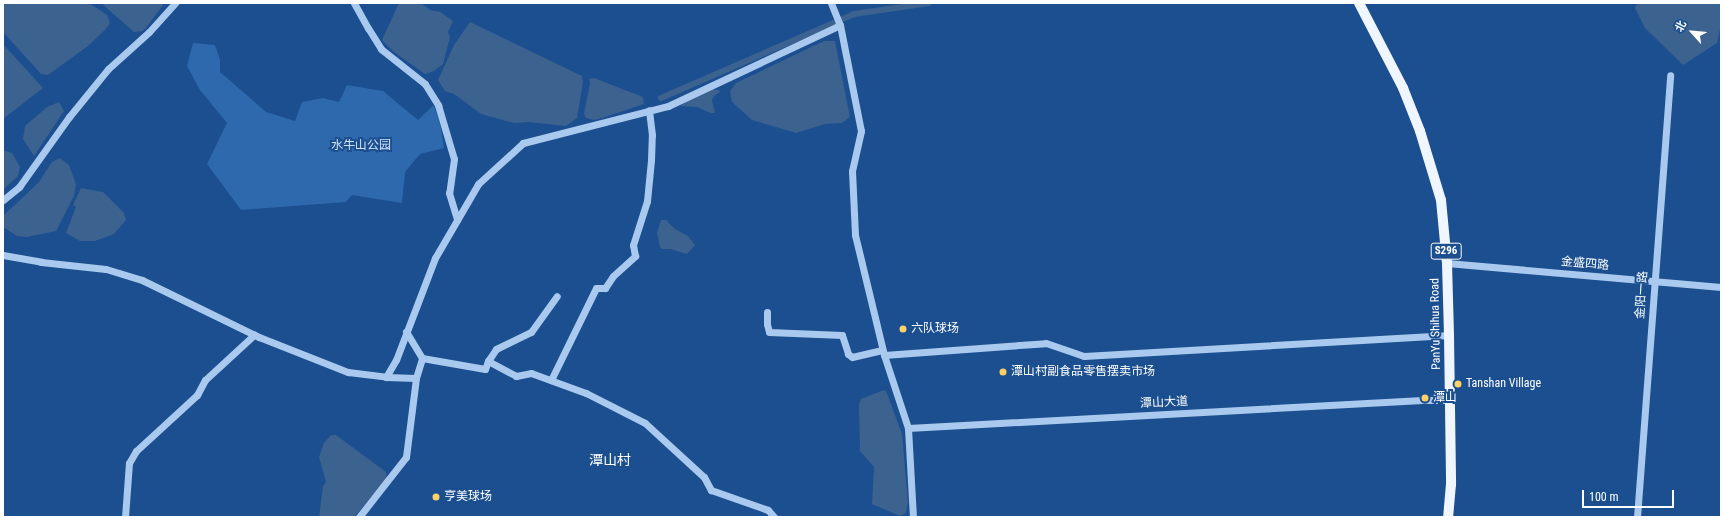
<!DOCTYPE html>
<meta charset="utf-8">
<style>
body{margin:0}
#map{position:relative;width:1724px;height:520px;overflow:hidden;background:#1b4f8f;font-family:"Roboto Condensed","Noto Sans SC",sans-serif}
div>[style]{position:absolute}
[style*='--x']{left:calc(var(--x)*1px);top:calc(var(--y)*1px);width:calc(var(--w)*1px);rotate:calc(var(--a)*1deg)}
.green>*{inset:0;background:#2e69ad}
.water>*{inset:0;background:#3c6290}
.canal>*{height:6px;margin:-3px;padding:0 3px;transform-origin:3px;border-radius:3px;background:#3c6290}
.minor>*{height:7px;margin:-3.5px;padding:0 3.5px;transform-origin:3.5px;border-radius:3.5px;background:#a9c9ee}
.major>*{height:10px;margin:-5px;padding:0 5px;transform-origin:5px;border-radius:5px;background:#f0f6ff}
.dots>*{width:11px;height:11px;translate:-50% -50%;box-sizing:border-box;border:2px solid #1b4f8f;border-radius:50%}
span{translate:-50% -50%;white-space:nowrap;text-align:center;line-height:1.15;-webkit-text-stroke:4px #1b4f8f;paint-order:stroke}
.shield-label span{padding:1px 3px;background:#1b4f8f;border:1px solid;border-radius:3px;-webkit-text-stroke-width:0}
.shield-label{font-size:11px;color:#fff;font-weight:700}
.park-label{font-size:12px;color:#cfe3fa}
.street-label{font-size:12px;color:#fff}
.poi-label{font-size:12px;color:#fff}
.left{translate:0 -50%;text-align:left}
.quarter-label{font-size:14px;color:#fff}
.frame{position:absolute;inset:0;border:4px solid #fff;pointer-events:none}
.north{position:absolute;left:1672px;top:12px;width:40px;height:40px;-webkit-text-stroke:3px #1b4f8f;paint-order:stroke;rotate:297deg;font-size:11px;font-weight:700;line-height:16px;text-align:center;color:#fff}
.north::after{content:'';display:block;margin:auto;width:14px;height:18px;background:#fff;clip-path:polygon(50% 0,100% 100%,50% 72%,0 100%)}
.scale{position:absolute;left:1582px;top:490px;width:92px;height:18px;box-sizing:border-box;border:2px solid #fff;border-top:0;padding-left:5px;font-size:12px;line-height:14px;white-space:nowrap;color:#fff;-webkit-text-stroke:3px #1b4f8f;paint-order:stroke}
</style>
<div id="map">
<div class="green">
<i style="clip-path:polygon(193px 43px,215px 45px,220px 60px,220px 72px,266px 112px,295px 121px,302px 102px,323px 98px,339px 102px,347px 85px,383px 91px,418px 120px,434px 105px,441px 128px,444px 148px,420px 154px,405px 172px,402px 203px,352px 195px,346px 202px,241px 210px,207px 164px,227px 123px,200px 90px,187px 66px)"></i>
</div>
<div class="water">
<i style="clip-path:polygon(3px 3px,89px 3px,107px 15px,110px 23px,105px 30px,88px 46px,48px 75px,41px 74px,3px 32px)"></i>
<i style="clip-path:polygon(101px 3px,163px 3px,163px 5px,145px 29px,142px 31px,134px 32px)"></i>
<i style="clip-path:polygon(399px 3px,421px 3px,430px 10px,440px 12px,453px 21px,448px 32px,450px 37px,443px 64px,434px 71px,425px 74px,394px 52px,382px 40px)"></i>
<i style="clip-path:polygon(1637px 3px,1721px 3px,1721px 25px,1717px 43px,1683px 65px,1645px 28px,1635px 8px)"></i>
<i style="clip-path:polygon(470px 22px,582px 76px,583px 82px,577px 118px,566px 126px,528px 122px,514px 123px,481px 114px,454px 94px,445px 91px,438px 80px,454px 45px)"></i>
<i style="clip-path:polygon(824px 41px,835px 41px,850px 117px,842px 123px,825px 124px,796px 133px,752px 120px,732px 102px,730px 91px,736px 83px)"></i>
<i style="clip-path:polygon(3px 44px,43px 88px,3px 119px)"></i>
<i style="clip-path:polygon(594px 78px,643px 97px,644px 104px,602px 118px,594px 120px,586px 118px,584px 114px,590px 83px,589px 79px)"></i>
<i style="clip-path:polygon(713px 89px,721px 91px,714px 96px,712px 100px,715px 113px,711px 113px,697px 107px,680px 106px,696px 95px)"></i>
<i style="clip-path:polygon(59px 102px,64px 111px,34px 156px,23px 139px,25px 126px,47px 107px)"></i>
<i style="clip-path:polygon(3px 150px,12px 153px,20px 167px,18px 176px,3px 190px)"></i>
<i style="clip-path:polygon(60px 158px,69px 165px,76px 184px,74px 196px,56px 231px,27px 237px,17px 236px,3px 227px,3px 216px,39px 182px,52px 162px)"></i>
<i style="clip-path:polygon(81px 188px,103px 192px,124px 213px,126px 220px,114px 234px,95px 241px,80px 241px,66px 233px,76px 207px,73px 205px)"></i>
<i style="clip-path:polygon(661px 220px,666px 220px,675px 229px,688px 236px,695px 245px,687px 254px,670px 249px,662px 249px,660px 247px,657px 233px)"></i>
<i style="clip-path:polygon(884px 390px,886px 391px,902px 434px,908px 502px,906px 513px,900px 516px,872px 504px,874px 467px,860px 451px,859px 405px,861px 399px)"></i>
<i style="clip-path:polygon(331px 435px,336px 435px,386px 472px,387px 478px,354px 517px,319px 517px,323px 486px,326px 482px,319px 457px,324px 443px)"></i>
</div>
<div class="canal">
<i style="--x:661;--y:98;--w:210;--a:-23.5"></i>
<i style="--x:854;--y:14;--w:76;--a:-8.3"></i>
</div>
<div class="minor">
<i style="--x:354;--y:3;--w:29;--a:61"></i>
<i style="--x:368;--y:28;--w:25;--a:58"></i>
<i style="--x:381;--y:49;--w:56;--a:38.5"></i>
<i style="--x:425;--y:84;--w:25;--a:58"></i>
<i style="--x:438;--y:105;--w:56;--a:73.5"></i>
<i style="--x:454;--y:159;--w:34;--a:98"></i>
<i style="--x:449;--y:193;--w:28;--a:73"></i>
<i style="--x:831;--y:3;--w:24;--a:68"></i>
<i style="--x:840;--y:25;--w:108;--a:78.8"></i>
<i style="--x:861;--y:131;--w:41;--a:102.7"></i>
<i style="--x:852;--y:171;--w:64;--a:87.3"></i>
<i style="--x:855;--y:235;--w:123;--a:76.4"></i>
<i style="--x:884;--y:355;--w:77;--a:71.8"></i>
<i style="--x:908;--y:428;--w:89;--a:86.8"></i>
<i style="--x:3;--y:200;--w:21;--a:-39"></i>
<i style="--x:19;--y:187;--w:86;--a:-54.5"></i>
<i style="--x:69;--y:117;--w:62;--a:-50.9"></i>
<i style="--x:108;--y:69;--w:55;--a:-42.1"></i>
<i style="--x:149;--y:32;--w:39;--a:-48"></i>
<i style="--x:3;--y:255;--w:39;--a:10"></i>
<i style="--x:41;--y:262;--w:65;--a:6.1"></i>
<i style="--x:106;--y:269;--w:38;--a:17"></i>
<i style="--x:142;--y:280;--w:130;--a:26"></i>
<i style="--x:259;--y:337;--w:96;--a:21.5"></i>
<i style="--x:348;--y:372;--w:38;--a:7"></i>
<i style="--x:386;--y:377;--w:30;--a:2"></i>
<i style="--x:1447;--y:263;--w:275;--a:5"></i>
<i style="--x:767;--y:312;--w:12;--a:90"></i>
<i style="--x:767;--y:324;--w:8;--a:76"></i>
<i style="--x:769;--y:332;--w:73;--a:2.4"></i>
<i style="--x:842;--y:335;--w:20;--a:72"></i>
<i style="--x:848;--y:354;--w:5;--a:37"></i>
<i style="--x:852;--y:357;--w:31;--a:-13"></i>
<i style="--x:884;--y:355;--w:162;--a:-4.2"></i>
<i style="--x:1046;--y:343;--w:40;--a:18.9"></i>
<i style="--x:1084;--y:356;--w:366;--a:-3.3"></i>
<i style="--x:422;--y:358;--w:64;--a:9.9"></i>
<i style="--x:485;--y:369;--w:9;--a:-69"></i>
<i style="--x:488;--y:361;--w:32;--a:28"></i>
<i style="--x:516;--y:376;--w:15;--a:-11"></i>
<i style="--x:531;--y:373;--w:59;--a:20"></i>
<i style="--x:586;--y:393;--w:66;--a:27"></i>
<i style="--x:645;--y:423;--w:80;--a:42.5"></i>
<i style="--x:704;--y:477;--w:15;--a:62"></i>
<i style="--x:711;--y:490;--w:60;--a:19.3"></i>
<i style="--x:768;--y:510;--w:9;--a:49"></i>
<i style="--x:488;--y:361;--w:14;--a:-56"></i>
<i style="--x:496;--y:349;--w:39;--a:-26"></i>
<i style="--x:531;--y:332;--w:44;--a:-54.2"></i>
<i style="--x:386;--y:377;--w:20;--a:-60"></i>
<i style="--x:396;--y:360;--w:109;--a:-69.1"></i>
<i style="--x:435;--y:258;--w:86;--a:-59.8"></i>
<i style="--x:478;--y:184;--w:61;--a:-42.3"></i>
<i style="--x:523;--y:143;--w:150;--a:-14.3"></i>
<i style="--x:668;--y:106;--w:190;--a:-25.2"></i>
<i style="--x:551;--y:380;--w:102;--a:-63.9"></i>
<i style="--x:596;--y:288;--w:9;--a:0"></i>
<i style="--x:605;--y:288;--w:14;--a:-56"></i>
<i style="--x:613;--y:276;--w:30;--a:-42"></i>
<i style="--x:635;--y:256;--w:11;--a:-100"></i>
<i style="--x:633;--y:245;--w:46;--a:-72.3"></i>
<i style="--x:647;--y:201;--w:41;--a:-84.4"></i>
<i style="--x:651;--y:160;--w:25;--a:-88"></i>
<i style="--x:652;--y:135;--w:25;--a:-97"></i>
<i style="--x:1427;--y:400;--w:23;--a:0"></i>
<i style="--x:908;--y:428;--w:515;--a:-3.12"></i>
<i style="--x:125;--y:517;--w:54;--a:-85.8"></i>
<i style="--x:129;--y:463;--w:14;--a:-60"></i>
<i style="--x:136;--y:451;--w:83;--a:-42.6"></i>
<i style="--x:197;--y:395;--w:17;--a:-62"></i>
<i style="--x:205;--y:380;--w:67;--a:-42.6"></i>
<i style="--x:359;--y:517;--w:76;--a:-51.9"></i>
<i style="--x:406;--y:457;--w:80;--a:-82.8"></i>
<i style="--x:416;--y:378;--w:21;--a:-73"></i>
<i style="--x:422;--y:358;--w:31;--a:-121"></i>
<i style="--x:1637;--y:517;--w:443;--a:-85.7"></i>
</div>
<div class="major">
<i style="--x:1359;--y:3;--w:96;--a:62.6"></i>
<i style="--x:1403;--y:88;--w:46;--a:68.4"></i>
<i style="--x:1420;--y:131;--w:72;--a:73.1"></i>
<i style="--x:1441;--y:200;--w:63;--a:84.6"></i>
<i style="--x:1447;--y:263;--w:72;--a:88.4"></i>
<i style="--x:1449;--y:335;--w:149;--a:89.2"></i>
<i style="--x:1451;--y:484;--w:33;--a:95"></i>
</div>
<div class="dots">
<i style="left:903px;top:329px;background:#ffd166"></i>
<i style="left:1003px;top:372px;background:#ffd166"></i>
<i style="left:1458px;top:384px;background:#ffd166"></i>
<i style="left:1425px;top:398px;background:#ffd166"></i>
<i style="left:436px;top:497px;background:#ffd166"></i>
</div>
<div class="shield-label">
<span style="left:1446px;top:251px">S296</span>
</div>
<div class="park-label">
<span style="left:361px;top:146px">水牛山公园</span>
</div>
<div class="street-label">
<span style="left:1585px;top:264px;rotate:5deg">金盛四路</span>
<span style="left:1642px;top:295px;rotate:-86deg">金阳一路</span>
<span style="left:1436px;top:324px;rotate:-91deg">PanYu Shihua Road</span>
<span style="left:1164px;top:403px;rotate:-3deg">潭山大道</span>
</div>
<div class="poi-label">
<span class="left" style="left:911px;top:329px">六队球场</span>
<span class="left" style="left:1011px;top:372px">潭山村副食品零售摆卖市场</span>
<span class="left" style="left:1466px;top:384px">Tanshan Village</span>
<span class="left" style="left:1433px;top:398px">潭山</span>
<span class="left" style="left:444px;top:497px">亨美球场</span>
</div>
<div class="quarter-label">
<span style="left:610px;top:460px">潭山村</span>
</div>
<div class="frame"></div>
<div class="north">北</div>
<div class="scale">100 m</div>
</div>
